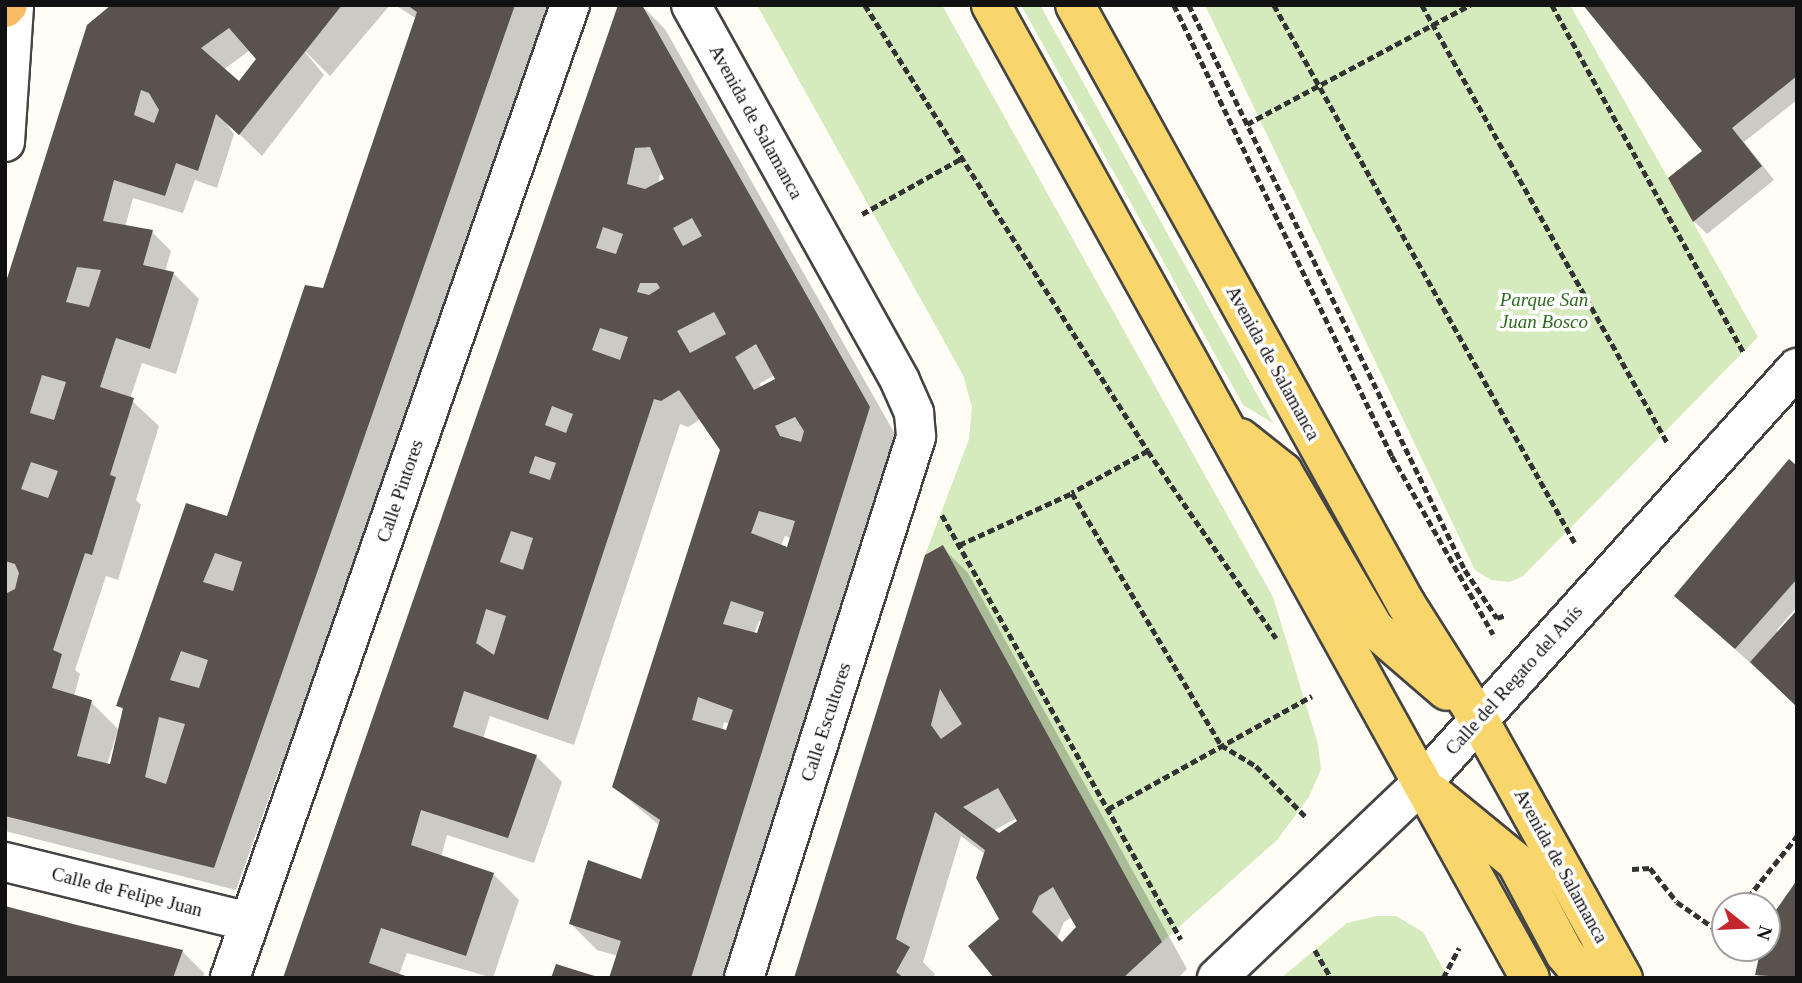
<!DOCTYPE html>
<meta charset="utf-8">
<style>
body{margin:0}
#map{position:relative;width:1802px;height:983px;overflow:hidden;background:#fffdf5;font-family:"Times New Roman",serif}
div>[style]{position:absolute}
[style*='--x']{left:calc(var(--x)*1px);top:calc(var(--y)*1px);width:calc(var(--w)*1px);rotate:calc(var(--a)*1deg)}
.green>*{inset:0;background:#d5ebbd}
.shadow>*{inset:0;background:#0003}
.building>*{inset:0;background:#5a524d}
.path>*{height:4.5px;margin-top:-2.25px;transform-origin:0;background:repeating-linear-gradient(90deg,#333 0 7px,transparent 0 10.5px)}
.roads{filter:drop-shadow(2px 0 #444) drop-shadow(-2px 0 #444) drop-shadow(0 2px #444) drop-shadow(0 -2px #444)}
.minor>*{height:38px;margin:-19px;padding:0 19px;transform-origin:19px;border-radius:19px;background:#fff}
.primary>*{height:38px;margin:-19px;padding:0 19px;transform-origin:19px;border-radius:19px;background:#f9d66b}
.trunk>*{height:38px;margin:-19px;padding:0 19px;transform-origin:19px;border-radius:19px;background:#f7bc64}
span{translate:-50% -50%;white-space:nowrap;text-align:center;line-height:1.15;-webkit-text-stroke:7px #fff;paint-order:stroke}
.street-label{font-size:19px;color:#111}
.park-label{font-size:19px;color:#2f6b1f;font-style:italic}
.frame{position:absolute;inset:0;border:7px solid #111;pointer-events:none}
.north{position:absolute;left:1711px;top:892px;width:70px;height:70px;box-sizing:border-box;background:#fff;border:2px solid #a0a0a0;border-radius:50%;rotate:108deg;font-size:19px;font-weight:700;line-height:28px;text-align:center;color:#111}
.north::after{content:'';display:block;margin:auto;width:24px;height:32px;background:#c4262e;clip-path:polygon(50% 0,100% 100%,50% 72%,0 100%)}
</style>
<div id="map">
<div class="green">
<i style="clip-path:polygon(757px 5px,942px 5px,1273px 597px,1318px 744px,1321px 769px,1309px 797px,1277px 840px,1162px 942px,943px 545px,925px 555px,969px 439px,972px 407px,963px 375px)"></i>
<i style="clip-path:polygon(1021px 5px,1040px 5px,1273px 423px,1243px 405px)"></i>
<i style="clip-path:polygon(1205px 5px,1570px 5px,1758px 337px,1523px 576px,1510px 582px,1491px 580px,1475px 570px)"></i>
<i style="clip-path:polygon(1376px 916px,1396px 916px,1423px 932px,1448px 978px,1281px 978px,1347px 923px)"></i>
</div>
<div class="shadow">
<i style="clip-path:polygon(evenodd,313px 5px,390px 5px,330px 76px,301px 47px,324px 75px,262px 156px,219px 114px,234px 134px,217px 188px,195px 180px,183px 213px,133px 198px,125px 227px,152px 232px,171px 251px,165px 272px,173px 273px,199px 299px,176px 374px,142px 363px,130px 399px,159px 426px,136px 500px,141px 505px,118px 580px,106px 576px,75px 670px,80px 674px,74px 696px,91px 702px,118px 729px,107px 765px,111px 766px,124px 711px,118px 705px,228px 518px,324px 290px,417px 19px,395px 5px,550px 5px,285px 768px,280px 767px,236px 890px,5px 831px,5px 291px,88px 26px,313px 5px,250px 50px,258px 59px,239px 83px,223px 70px,250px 50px)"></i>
<i style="clip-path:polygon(evenodd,641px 5px,665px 29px,895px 434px,725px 978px,611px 978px,618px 956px,597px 950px,571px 924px,642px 881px,660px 826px,614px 787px,722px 450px,701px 419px,688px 427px,680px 424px,574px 745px,490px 716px,483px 739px,536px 756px,562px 782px,534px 863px,447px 835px,441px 857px,493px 874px,519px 900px,493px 978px,407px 953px,399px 975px,285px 978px,641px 5px,660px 174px,667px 179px,658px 184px,660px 174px,641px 5px,775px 375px,777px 380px,762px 388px,759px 384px,775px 375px,641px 5px,785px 536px,791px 538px,788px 549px,781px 546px,785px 536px,641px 5px,759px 621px,762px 622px,758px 635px,754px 634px,759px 621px,641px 5px,724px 722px,730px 724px,727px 732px,722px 731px,724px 722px)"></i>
<i style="clip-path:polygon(1797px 5px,1797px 100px,1744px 142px,1774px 180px,1707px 234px,1694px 221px,1704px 152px)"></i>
<i style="clip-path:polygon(1797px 468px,1797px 607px,1777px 630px,1797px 705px,1676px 596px)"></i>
<i style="clip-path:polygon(evenodd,942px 547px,968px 573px,1187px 969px,1178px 978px,997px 978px,1001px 919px,986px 855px,961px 836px,923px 962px,935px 974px,933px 978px,796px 978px,942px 547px,1017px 818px,1019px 822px,999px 835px,993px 831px,1017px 818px,942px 547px,1072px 917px,1078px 927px,1062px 944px,1057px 939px,1064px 922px,1072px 917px)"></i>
<i style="clip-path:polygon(1797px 882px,1797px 978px,1761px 978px,1757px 974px,1763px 948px,1767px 948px,1768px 925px)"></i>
<i style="clip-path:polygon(182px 951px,204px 973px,203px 978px,5px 978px)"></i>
</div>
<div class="building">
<i style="clip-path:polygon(evenodd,111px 5px,342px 5px,239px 135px,216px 114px,198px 171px,176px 163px,165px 196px,114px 180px,103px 221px,153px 230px,143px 265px,174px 272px,150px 349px,116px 338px,100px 387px,134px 398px,110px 475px,116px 477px,92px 555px,85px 553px,53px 650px,62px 654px,52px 688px,92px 700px,77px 756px,110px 764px,123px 708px,116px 706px,186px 503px,227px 516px,305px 285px,323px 288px,417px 12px,407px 5px,515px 5px,214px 868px,5px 816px,5px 594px,15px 589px,19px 573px,15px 564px,5px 561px,5px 285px,87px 25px,111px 5px,229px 28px,256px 59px,239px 81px,201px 48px,229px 28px,111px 5px,141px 90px,149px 93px,159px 110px,154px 123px,134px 115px,141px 90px,111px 5px,77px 267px,101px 270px,89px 307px,66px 302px,77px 267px,111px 5px,42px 375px,66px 382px,54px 420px,30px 413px,42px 375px,111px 5px,31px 462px,58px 471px,48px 498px,21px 489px,31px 462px,111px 5px,215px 553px,242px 562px,233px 591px,203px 582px,215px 553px,111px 5px,181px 651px,208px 660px,199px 688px,170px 680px,181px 651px,111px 5px,159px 717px,185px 724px,166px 784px,145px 777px,159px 717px)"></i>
<i style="clip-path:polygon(evenodd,618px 5px,642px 5px,870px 407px,691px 978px,609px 978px,621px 941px,569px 924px,588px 860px,641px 879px,660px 820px,612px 787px,720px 450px,679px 390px,661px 401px,654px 399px,548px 720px,464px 691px,453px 727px,537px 755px,508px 838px,421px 810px,411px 845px,494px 873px,466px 956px,381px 928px,369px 963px,411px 978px,283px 978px,618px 5px,650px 147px,664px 179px,645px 189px,627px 184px,635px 148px,650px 147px,618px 5px,692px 218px,702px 236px,683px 246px,673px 228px,692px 218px,618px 5px,603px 227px,623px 234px,616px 254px,596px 248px,603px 227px,618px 5px,640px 283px,657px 283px,660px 288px,649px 295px,637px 292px,640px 283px,618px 5px,714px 312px,726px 334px,690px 353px,677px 331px,714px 312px,618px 5px,600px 328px,628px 337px,620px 360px,592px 350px,600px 328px,618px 5px,756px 344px,775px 379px,754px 390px,735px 357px,756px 344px,618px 5px,552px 406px,573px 414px,566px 433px,545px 425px,552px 406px,618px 5px,795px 417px,804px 431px,801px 442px,780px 436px,775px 426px,795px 417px,618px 5px,535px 456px,556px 463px,550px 480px,529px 473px,535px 456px,618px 5px,759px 511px,795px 521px,787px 547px,751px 533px,759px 511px,618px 5px,511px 531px,533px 538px,523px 570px,500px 562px,511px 531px,618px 5px,731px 601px,764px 612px,757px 633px,723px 624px,731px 601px,618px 5px,486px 609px,506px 616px,494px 655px,476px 643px,486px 609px,618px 5px,698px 697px,733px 710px,726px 730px,692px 720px,698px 697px)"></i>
<i style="clip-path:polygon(1583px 5px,1797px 5px,1797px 76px,1732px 128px,1762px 166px,1693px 222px,1668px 178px,1702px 151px)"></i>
<i style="clip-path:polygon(1789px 459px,1797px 466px,1797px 579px,1735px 649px,1674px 596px)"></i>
<i style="clip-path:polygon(evenodd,943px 545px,1162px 942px,1123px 978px,994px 978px,968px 946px,999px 919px,976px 878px,985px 850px,935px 812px,896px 939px,910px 947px,896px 972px,904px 978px,794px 978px,925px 555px,943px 545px,940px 689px,962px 724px,941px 739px,931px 725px,940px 689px,943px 545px,998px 788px,1017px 821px,999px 833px,963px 807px,998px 788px,943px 545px,1053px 887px,1076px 927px,1062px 942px,1032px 912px,1039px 896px,1053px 887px)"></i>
<i style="clip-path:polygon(1797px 610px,1797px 707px,1750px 662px)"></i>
<i style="clip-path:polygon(1797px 880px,1797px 978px,1755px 975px,1761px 948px,1767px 948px,1767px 923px)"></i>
<i style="clip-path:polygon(5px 906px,77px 925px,183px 950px,173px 978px,5px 978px)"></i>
<i style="clip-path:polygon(556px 964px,598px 977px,598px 978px,551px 978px)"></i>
</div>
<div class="path">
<i style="--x:865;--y:5;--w:528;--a:57.6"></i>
<i style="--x:1148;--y:451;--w:227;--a:55.6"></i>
<i style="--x:1174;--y:5;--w:501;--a:64.2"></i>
<i style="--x:1392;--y:456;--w:205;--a:60.4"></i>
<i style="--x:1189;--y:5;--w:629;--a:63.96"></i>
<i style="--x:1465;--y:570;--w:58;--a:56.3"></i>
<i style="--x:1497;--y:618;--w:9;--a:-18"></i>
<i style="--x:1274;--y:5;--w:616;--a:60.77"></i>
<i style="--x:1422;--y:5;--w:501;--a:60.72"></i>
<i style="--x:1552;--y:5;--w:397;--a:61.1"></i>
<i style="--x:1247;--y:124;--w:253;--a:-28.1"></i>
<i style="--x:862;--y:214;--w:115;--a:-29.2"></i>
<i style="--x:1148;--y:451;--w:87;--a:151.1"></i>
<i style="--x:1072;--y:493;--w:293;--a:59.4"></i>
<i style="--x:1221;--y:745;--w:41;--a:31"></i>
<i style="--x:1256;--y:766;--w:73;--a:45.6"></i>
<i style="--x:942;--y:515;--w:487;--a:60.6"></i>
<i style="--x:959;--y:545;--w:124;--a:-24.7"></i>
<i style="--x:1108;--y:809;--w:233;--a:-29"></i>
<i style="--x:1632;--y:869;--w:18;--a:-3"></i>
<i style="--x:1650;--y:868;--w:43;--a:51.5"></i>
<i style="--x:1677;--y:902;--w:52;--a:34.9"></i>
<i style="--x:1720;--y:932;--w:8;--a:-50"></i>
<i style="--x:1741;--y:906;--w:90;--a:-51.3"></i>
<i style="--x:1315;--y:950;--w:32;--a:60"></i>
<i style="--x:1443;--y:978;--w:34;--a:-62"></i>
</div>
<div class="roads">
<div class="minor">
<i style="--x:691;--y:5;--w:430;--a:60.9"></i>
<i style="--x:900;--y:381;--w:35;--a:66"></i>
<i style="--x:914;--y:413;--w:24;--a:85"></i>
<i style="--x:916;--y:437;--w:568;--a:107.64"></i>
<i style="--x:5;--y:142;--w:137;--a:-86.2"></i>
<i style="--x:5;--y:862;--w:251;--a:13.8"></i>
<i style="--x:230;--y:978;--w:1031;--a:-70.74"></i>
<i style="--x:1217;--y:978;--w:282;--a:-43.6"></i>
<i style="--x:1421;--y:784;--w:561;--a:-47.89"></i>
</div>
<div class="primary">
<i style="--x:991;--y:5;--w:1112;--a:61.02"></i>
<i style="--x:1075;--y:5;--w:684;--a:61.08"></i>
<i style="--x:1406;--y:604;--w:135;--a:57.7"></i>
<i style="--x:1478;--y:718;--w:298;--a:60.9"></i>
<i style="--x:1240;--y:438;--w:55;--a:38.3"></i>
<i style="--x:1283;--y:472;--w:181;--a:59.7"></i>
<i style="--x:1374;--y:628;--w:96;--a:40.8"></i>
<i style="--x:1433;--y:794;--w:107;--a:39.3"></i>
<i style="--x:1516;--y:862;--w:104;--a:62"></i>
<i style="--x:1565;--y:954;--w:31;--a:50"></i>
</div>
<div class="trunk">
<i style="--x:5;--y:8;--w:4;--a:-45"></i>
</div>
</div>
<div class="street-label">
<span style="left:756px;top:122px;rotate:61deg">Avenida de Salamanca</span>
<span style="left:1273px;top:363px;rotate:61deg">Avenida de Salamanca</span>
<span style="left:400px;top:491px;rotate:-71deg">Calle Pintores</span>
<span style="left:1514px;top:680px;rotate:-48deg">Calle del Regato del Anís</span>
<span style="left:826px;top:722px;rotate:-72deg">Calle Escultores</span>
<span style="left:1561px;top:866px;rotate:61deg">Avenida de Salamanca</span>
<span style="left:127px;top:892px;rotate:14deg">Calle de Felipe Juan</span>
</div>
<div class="park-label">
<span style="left:1544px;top:311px">Parque San<br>Juan Bosco</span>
</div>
<div class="frame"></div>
<div class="north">N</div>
</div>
